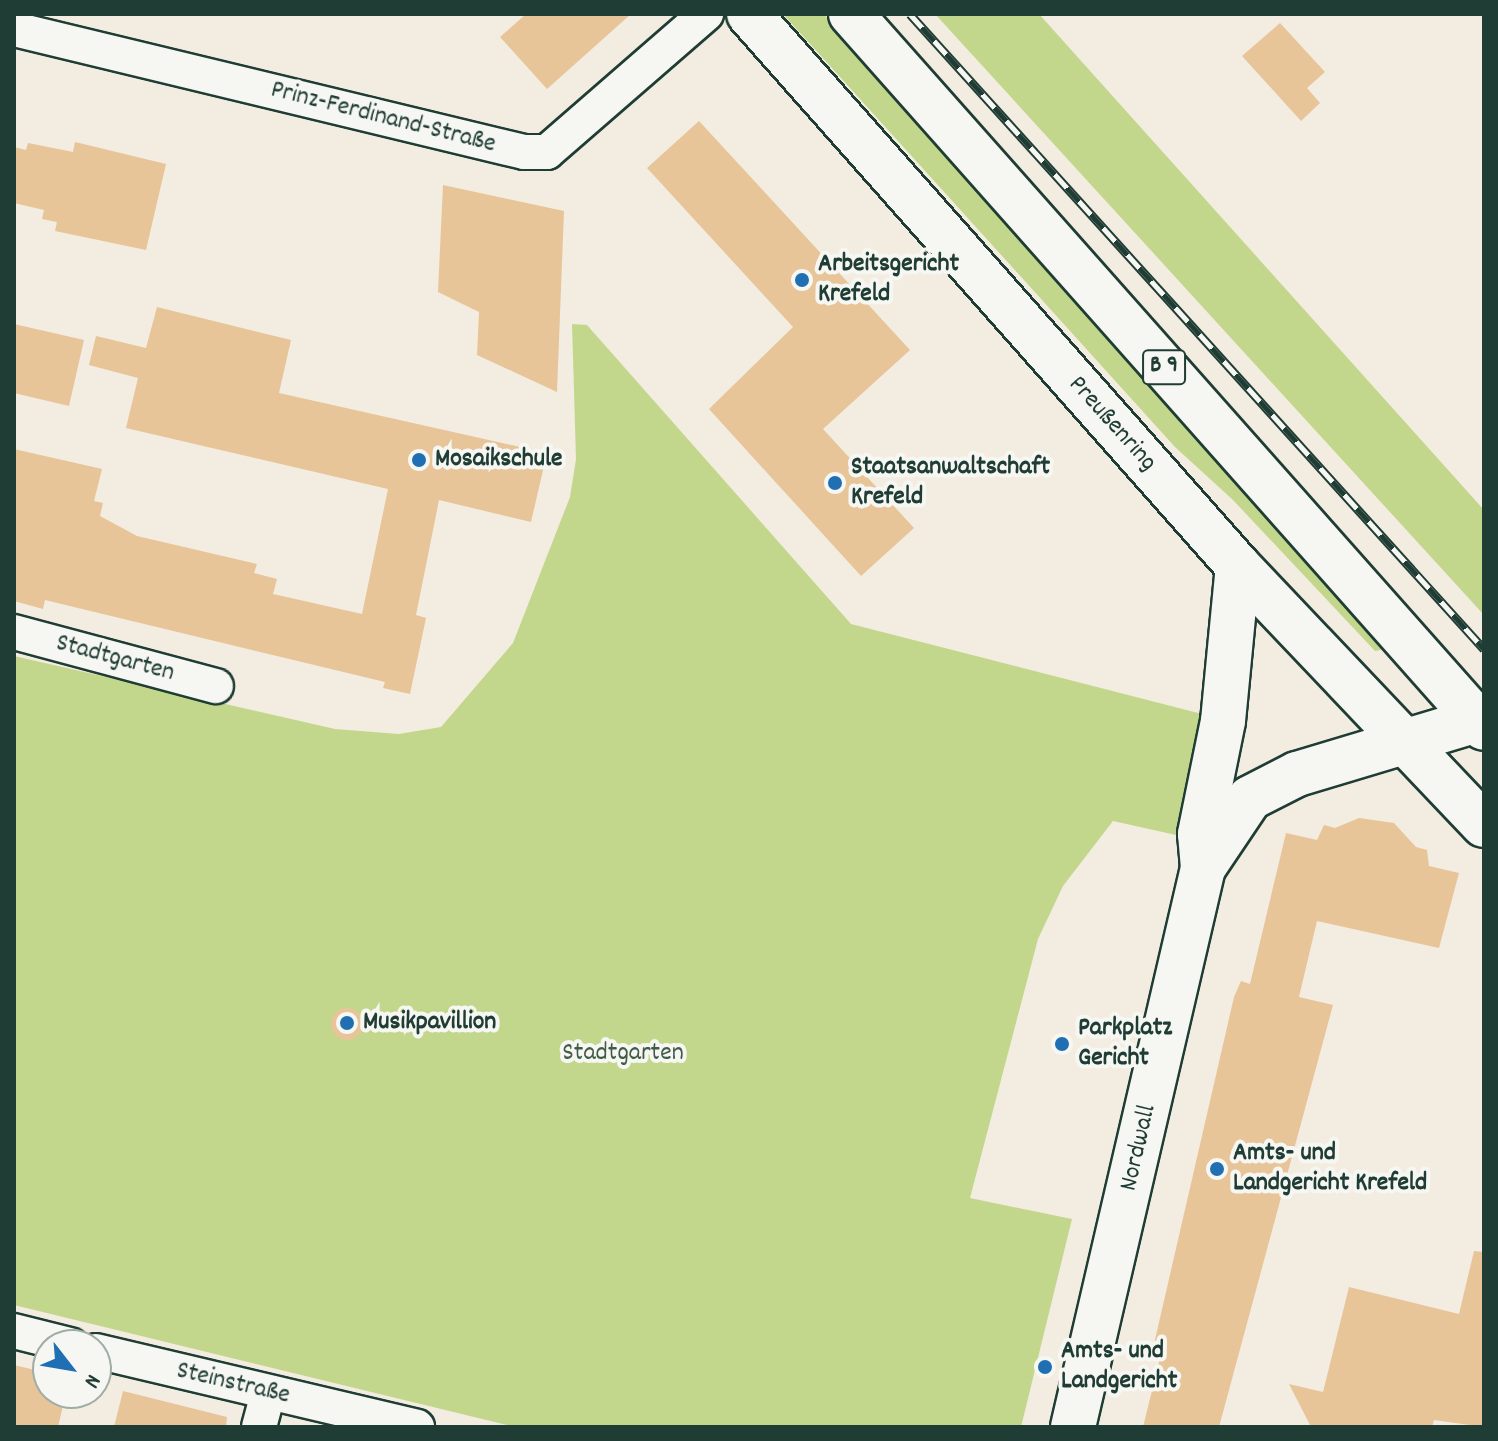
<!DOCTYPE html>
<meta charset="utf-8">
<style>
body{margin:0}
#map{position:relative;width:1498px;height:1441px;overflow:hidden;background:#f3ece0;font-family:Dekko,sans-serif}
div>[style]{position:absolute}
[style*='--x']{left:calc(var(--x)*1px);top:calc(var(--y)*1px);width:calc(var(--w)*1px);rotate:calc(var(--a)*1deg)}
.green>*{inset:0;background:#c3d78c}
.building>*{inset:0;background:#e8c499}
.round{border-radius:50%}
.roads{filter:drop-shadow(2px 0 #1f3d34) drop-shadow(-2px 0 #1f3d34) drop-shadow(0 2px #1f3d34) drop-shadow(0 -2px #1f3d34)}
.street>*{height:34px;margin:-17px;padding:0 17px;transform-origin:17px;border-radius:17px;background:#f6f6f2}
.secondary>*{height:44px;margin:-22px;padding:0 22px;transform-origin:22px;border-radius:22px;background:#f6f6f2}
.primary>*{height:44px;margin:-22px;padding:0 22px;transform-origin:22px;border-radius:22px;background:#f6f6f2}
.rail>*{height:9px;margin-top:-4.5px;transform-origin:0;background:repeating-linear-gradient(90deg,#f6f6f2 0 18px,#1f3d34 0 36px);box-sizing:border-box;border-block:2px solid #1f3d34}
.dots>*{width:22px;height:22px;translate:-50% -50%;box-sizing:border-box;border:4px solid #f6f6f2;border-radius:50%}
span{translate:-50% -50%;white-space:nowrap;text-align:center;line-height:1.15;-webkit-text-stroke:8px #f6f6f2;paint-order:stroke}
.shield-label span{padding:2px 6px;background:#f6f6f2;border:2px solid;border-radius:6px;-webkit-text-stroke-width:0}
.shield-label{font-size:24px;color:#1f3d34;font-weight:700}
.street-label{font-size:26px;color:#1f3d34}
.poi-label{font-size:26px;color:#1f3d34;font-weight:700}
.left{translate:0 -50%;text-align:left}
.park-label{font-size:26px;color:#405c46}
.frame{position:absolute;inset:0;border:16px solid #1f3d34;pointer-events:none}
.north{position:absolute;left:32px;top:1329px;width:80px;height:80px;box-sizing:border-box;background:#f6f6f2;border:2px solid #a0aca6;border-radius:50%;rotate:121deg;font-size:22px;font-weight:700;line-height:32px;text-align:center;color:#1f3d34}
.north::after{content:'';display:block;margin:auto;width:28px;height:36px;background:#1f6fb2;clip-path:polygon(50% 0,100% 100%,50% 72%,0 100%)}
</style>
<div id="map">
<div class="green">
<i style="clip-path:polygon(783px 14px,824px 14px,1154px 374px,1390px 648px,1375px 651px,1233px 500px,1175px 447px)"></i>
<i style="clip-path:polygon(935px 14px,1039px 14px,1484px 510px,1484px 615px)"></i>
<i style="clip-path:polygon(572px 324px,587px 325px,851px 624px,1206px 715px,1176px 835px,1113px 821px,1063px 886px,1038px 939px,970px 1198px,1072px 1219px,1021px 1427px,515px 1427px,14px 1305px,14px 656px,335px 729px,399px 734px,441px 727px,513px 643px,570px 497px,576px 459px)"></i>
</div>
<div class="building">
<i style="clip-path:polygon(526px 14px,631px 14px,547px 89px,500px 37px)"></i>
<i style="clip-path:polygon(1280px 23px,1325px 72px,1307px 88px,1320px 103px,1301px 121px,1242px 56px)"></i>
<i style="clip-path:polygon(699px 121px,910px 350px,823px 429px,914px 528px,861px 576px,709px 409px,793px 327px,647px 168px)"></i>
<i style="clip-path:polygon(75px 142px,166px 164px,146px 250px,55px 231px,57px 222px,42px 219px,44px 210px,14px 203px,14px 147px,26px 150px,28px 143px,73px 152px)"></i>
<i style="clip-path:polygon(443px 185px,564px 211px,557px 392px,477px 355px,479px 312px,438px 292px)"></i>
<i style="clip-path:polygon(157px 307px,291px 340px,279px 393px,547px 453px,531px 522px,439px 500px,416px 615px,426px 618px,410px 694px,383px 688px,385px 682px,45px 600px,43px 609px,14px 601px,14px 449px,102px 469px,94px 501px,103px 503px,100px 516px,137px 536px,257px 564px,254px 573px,277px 579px,273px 594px,362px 614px,388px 489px,126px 428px,138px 378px,89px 365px,96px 336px,146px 348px)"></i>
<i style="clip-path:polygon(14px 324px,84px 340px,69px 406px,14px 393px)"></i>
<i style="clip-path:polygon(1359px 818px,1394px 823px,1416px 847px,1427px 850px,1429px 866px,1459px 873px,1439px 948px,1317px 921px,1299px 997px,1333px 1005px,1219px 1427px,1143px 1427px,1163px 1346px,1154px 1344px,1234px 997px,1241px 981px,1250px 984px,1286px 833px,1317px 840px,1324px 825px,1335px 828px)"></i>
<i class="round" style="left:331px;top:1008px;width:32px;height:32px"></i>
<i style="clip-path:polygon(1474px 1251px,1484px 1252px,1484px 1427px,1434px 1420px,1432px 1427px,1311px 1427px,1289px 1384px,1323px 1392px,1349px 1287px,1459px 1314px)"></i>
<i style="clip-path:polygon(14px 1365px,48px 1373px,48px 1393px,66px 1393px,58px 1427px,14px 1427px)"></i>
<i style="clip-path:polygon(123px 1391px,227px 1417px,226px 1427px,114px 1427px)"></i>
</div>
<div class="roads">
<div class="street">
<i style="--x:14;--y:29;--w:525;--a:13.56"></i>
<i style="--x:524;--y:152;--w:23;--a:0"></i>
<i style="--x:547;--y:152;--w:211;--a:-41"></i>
<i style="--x:14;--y:632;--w:209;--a:15"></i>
<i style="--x:14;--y:1331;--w:58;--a:14"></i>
<i style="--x:96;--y:1351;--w:330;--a:13.3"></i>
<i style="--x:259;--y:1427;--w:35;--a:-75"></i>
</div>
<div class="secondary">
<i style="--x:1203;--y:868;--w:84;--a:-56.1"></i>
<i style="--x:1250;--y:798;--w:53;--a:-27.1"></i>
<i style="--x:1297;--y:774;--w:188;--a:-16.7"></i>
<i style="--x:1073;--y:1427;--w:574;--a:-76.91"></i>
<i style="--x:1203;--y:868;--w:34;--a:-95"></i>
<i style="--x:1200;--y:834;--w:115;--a:-78.5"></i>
<i style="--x:1223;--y:721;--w:156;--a:-84.5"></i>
</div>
<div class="primary">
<i style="--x:749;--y:14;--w:737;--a:48.46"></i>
<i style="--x:1238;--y:566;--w:357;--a:46.5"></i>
<i style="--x:851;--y:14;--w:954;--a:48.44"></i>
</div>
</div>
<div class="rail">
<i style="--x:910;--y:14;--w:856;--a:47.89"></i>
</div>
<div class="dots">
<i style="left:802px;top:280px;background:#1f6fb2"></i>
<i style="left:419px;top:460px;background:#1f6fb2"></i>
<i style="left:835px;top:483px;background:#1f6fb2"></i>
<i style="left:347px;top:1023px;background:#1f6fb2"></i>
<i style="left:1062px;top:1044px;background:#1f6fb2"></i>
<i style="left:1217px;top:1169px;background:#1f6fb2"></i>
<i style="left:1045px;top:1367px;background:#1f6fb2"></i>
</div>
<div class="shield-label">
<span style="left:1164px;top:367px">B 9</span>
</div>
<div class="street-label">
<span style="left:383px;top:118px;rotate:14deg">Prinz-Ferdinand-Straße</span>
<span style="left:1112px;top:424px;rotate:48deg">Preußenring</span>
<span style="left:115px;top:659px;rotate:15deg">Stadtgarten</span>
<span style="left:1139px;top:1148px;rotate:-77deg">Nordwall</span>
<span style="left:233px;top:1384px;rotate:13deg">Steinstraße</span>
</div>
<div class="poi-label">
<span class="left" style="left:818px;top:280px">Arbeitsgericht<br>Krefeld</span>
<span class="left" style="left:435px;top:460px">Mosaikschule</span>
<span class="left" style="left:851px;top:483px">Staatsanwaltschaft<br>Krefeld</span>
<span class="left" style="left:363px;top:1023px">Musikpavillion</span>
<span class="left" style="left:1078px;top:1044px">Parkplatz<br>Gericht</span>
<span class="left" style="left:1233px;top:1169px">Amts- und<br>Landgericht Krefeld</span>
<span class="left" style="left:1061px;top:1367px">Amts- und<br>Landgericht</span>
</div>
<div class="park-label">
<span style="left:623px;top:1054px">Stadtgarten</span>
</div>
<div class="frame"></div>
<div class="north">N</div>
</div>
